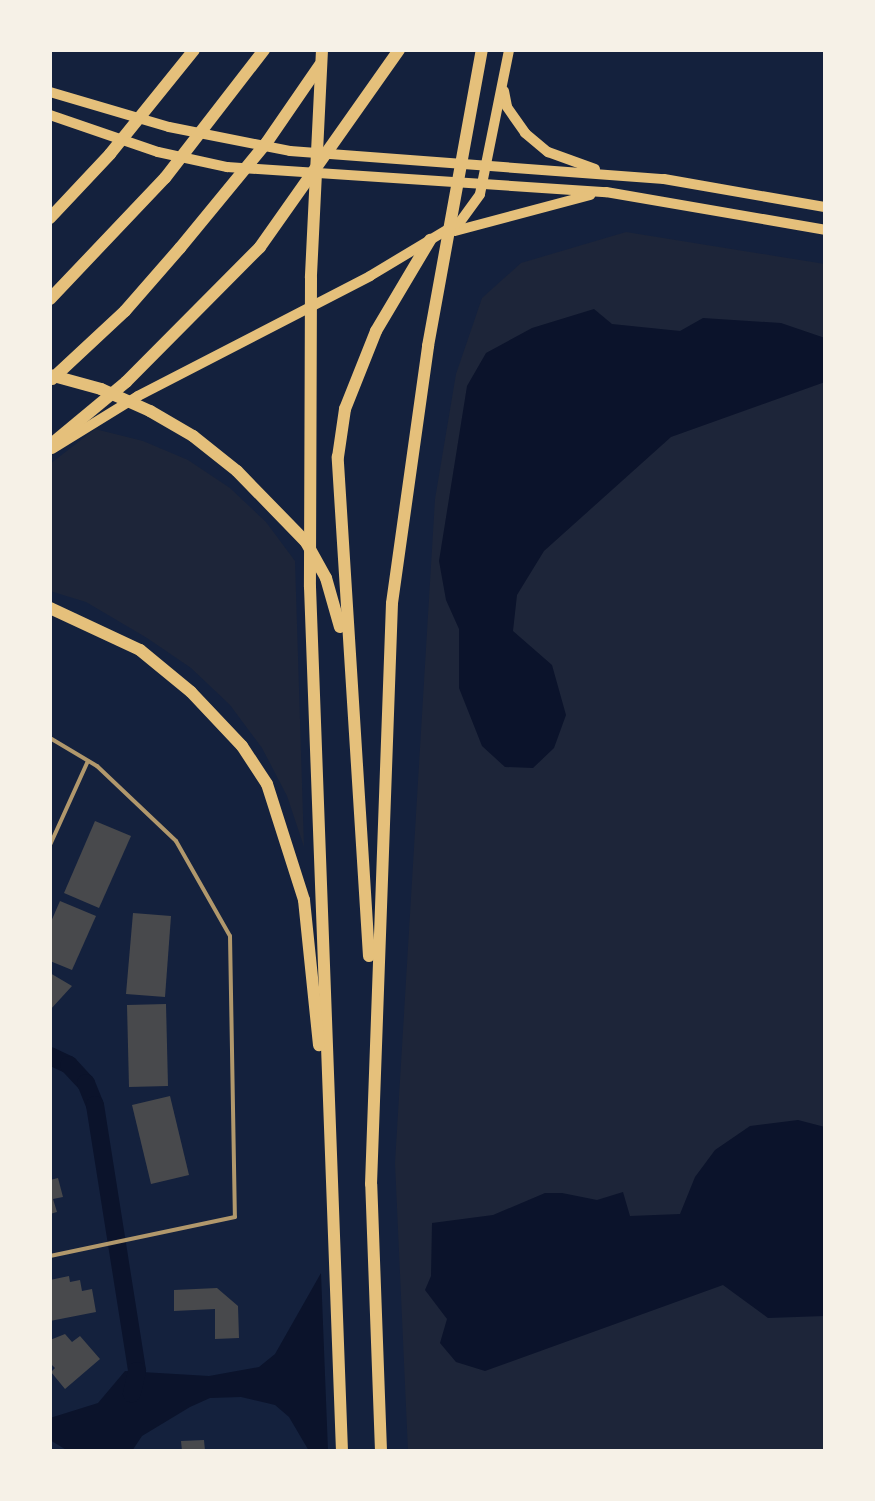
<!DOCTYPE html>
<style>
body{margin:0}
#map{position:relative;width:875px;height:1501px;overflow:hidden;background:#14213d;font-family:Cabin,sans-serif}
div>[style]{position:absolute}
[style*='--x']{left:calc(var(--x)*1px);top:calc(var(--y)*1px);width:calc(var(--w)*1px);rotate:calc(var(--a)*1deg)}
.green>*{inset:0;background:#1d2539}
.water>*{inset:0;background:#0b132b}
.canal>*{height:18px;margin:-9px;padding:0 9px;transform-origin:9px;border-radius:9px;background:#0b132b}
.building>*{inset:0;background:#48494c}
.service>*{height:4px;margin:-2px;padding:0 2px;transform-origin:2px;border-radius:2px;background:#b1986c}
.secondary>*{height:10px;margin:-5px;padding:0 5px;transform-origin:5px;border-radius:5px;background:#e5c07b}
.primary>*{height:12px;margin:-6px;padding:0 6px;transform-origin:6px;border-radius:6px;background:#e5c07b}
.trunk>*{height:12px;margin:-6px;padding:0 6px;transform-origin:6px;border-radius:6px;background:#e5c07b}
span{translate:-50% -50%;white-space:nowrap;text-align:center;line-height:1.15;-webkit-text-stroke:6px #f6f1e7;paint-order:stroke}
.frame{position:absolute;inset:0;border:52px solid #f6f1e7;pointer-events:none}
</style>
<div id="map">
<div class="green">
<i style="clip-path:polygon(626px 232px,825px 264px,825px 1451px,408px 1451px,395px 1163px,435px 499px,456px 374px,482px 298px,521px 263px)"></i>
<i style="clip-path:polygon(95px 429px,143px 441px,188px 460px,230px 488px,266px 522px,295px 561px,304px 847px,287px 796px,262px 748px,230px 705px,191px 668px,147px 638px,86px 602px,50px 591px,50px 464px)"></i>
</div>
<div class="water">
<i style="clip-path:polygon(594px 309px,612px 324px,680px 331px,703px 318px,781px 323px,825px 338px,825px 382px,671px 437px,544px 551px,517px 595px,513px 631px,552px 665px,566px 715px,554px 748px,533px 768px,505px 767px,482px 746px,459px 688px,459px 629px,446px 600px,439px 561px,467px 386px,486px 353px,532px 328px)"></i>
<i style="clip-path:polygon(798px 1120px,825px 1127px,825px 1316px,768px 1318px,723px 1285px,485px 1371px,456px 1362px,440px 1343px,447px 1319px,425px 1290px,431px 1276px,432px 1223px,493px 1215px,545px 1193px,562px 1193px,597px 1200px,623px 1192px,630px 1216px,680px 1214px,695px 1177px,715px 1150px,750px 1126px)"></i>
<i style="clip-path:polygon(321px 1273px,328px 1451px,309px 1451px,289px 1417px,275px 1405px,241px 1397px,210px 1398px,190px 1407px,142px 1436px,132px 1451px,68px 1451px,50px 1440px,50px 1418px,98px 1403px,125px 1371px,209px 1376px,259px 1367px,275px 1354px)"></i>
</div>
<div class="canal">
<i style="--x:50;--y:1056;--w:21;--a:25"></i>
<i style="--x:69;--y:1065;--w:25;--a:47"></i>
<i style="--x:86;--y:1083;--w:24;--a:68"></i>
<i style="--x:95;--y:1105;--w:269;--a:81"></i>
<i style="--x:137;--y:1371;--w:23;--a:103"></i>
</div>
<div class="building">
<i style="clip-path:polygon(95px 821px,131px 836px,99px 908px,64px 893px)"></i>
<i style="clip-path:polygon(60px 901px,96px 916px,72px 970px,50px 961px,50px 924px)"></i>
<i style="clip-path:polygon(133px 913px,171px 916px,165px 997px,126px 994px)"></i>
<i style="clip-path:polygon(50px 973px,72px 986px,50px 1010px)"></i>
<i style="clip-path:polygon(166px 1004px,168px 1086px,129px 1087px,127px 1005px)"></i>
<i style="clip-path:polygon(170px 1096px,189px 1175px,151px 1184px,132px 1105px)"></i>
<i style="clip-path:polygon(58px 1178px,63px 1197px,53px 1199px,57px 1212px,50px 1214px,50px 1180px)"></i>
<i style="clip-path:polygon(69px 1276px,70px 1282px,80px 1280px,82px 1291px,92px 1289px,96px 1312px,50px 1321px,50px 1280px)"></i>
<i style="clip-path:polygon(217px 1288px,238px 1306px,239px 1338px,215px 1339px,215px 1309px,174px 1311px,174px 1290px)"></i>
<i style="clip-path:polygon(65px 1334px,72px 1342px,80px 1336px,100px 1359px,65px 1389px,51px 1372px,55px 1368px,50px 1363px,50px 1340px)"></i>
<i style="clip-path:polygon(204px 1440px,205px 1451px,182px 1451px,181px 1441px)"></i>
</div>
<div class="service">
<i style="--x:50;--y:738;--w:55;--a:30.8"></i>
<i style="--x:97;--y:766;--w:109;--a:43.5"></i>
<i style="--x:176;--y:841;--w:109;--a:60.4"></i>
<i style="--x:230;--y:936;--w:281;--a:89"></i>
<i style="--x:235;--y:1217;--w:189;--a:168.1"></i>
<i style="--x:50;--y:845;--w:92;--a:-65.7"></i>
</div>
<div class="secondary">
<i style="--x:504;--y:91;--w:16;--a:79"></i>
<i style="--x:507;--y:107;--w:32;--a:55"></i>
<i style="--x:525;--y:133;--w:30;--a:40"></i>
<i style="--x:548;--y:152;--w:50;--a:19.9"></i>
<i style="--x:50;--y:92;--w:124;--a:16.4"></i>
<i style="--x:169;--y:127;--w:123;--a:11.2"></i>
<i style="--x:290;--y:151;--w:375;--a:4.3"></i>
<i style="--x:664;--y:179;--w:163;--a:9.9"></i>
<i style="--x:50;--y:115;--w:114;--a:18.9"></i>
<i style="--x:158;--y:152;--w:71;--a:12.3"></i>
<i style="--x:227;--y:167;--w:380;--a:3.8"></i>
<i style="--x:606;--y:192;--w:222;--a:9.8"></i>
<i style="--x:455;--y:231;--w:140;--a:-14.9"></i>
<i style="--x:52;--y:449;--w:101;--a:-31.6"></i>
<i style="--x:138;--y:396;--w:261;--a:-27.3"></i>
<i style="--x:370;--y:276;--w:105;--a:-31"></i>
<i style="--x:460;--y:222;--w:34;--a:-54"></i>
<i style="--x:480;--y:194;--w:147;--a:-78.6"></i>
</div>
<div class="primary">
<i style="--x:50;--y:218;--w:88;--a:-46.8"></i>
<i style="--x:110;--y:154;--w:134;--a:-51.1"></i>
<i style="--x:50;--y:445;--w:99;--a:-39.7"></i>
<i style="--x:126;--y:382;--w:190;--a:-45.2"></i>
<i style="--x:260;--y:247;--w:241;--a:-54.8"></i>
</div>
<div class="trunk">
<i style="--x:322;--y:50;--w:228;--a:92.8"></i>
<i style="--x:311;--y:278;--w:309;--a:90.2"></i>
<i style="--x:310;--y:587;--w:865;--a:87.88"></i>
<i style="--x:50;--y:299;--w:167;--a:-46.5"></i>
<i style="--x:165;--y:178;--w:162;--a:-52.3"></i>
<i style="--x:50;--y:375;--w:53;--a:15.4"></i>
<i style="--x:101;--y:389;--w:54;--a:24.2"></i>
<i style="--x:150;--y:411;--w:50;--a:30.2"></i>
<i style="--x:193;--y:436;--w:56;--a:38.5"></i>
<i style="--x:237;--y:471;--w:99;--a:45.8"></i>
<i style="--x:306;--y:542;--w:41;--a:60.9"></i>
<i style="--x:326;--y:578;--w:51;--a:74.1"></i>
<i style="--x:52;--y:379;--w:100;--a:-43"></i>
<i style="--x:125;--y:311;--w:84;--a:-48.9"></i>
<i style="--x:180;--y:248;--w:137;--a:-50.6"></i>
<i style="--x:267;--y:142;--w:93;--a:-55.5"></i>
<i style="--x:50;--y:608;--w:99;--a:25"></i>
<i style="--x:140;--y:650;--w:66;--a:39.5"></i>
<i style="--x:191;--y:692;--w:74;--a:46.6"></i>
<i style="--x:242;--y:746;--w:45;--a:56.7"></i>
<i style="--x:267;--y:784;--w:122;--a:72.3"></i>
<i style="--x:304;--y:900;--w:146;--a:84.1"></i>
<i style="--x:369;--y:956;--w:500;--a:-93.6"></i>
<i style="--x:338;--y:457;--w:49;--a:-81.7"></i>
<i style="--x:345;--y:409;--w:84;--a:-68.3"></i>
<i style="--x:376;--y:331;--w:106;--a:-59.3"></i>
<i style="--x:381;--y:1451;--w:267;--a:-92.1"></i>
<i style="--x:371;--y:1184;--w:581;--a:-87.93"></i>
<i style="--x:392;--y:603;--w:260;--a:-82"></i>
<i style="--x:428;--y:346;--w:301;--a:-79.7"></i>
</div>
<div class="frame"></div>
</div>
